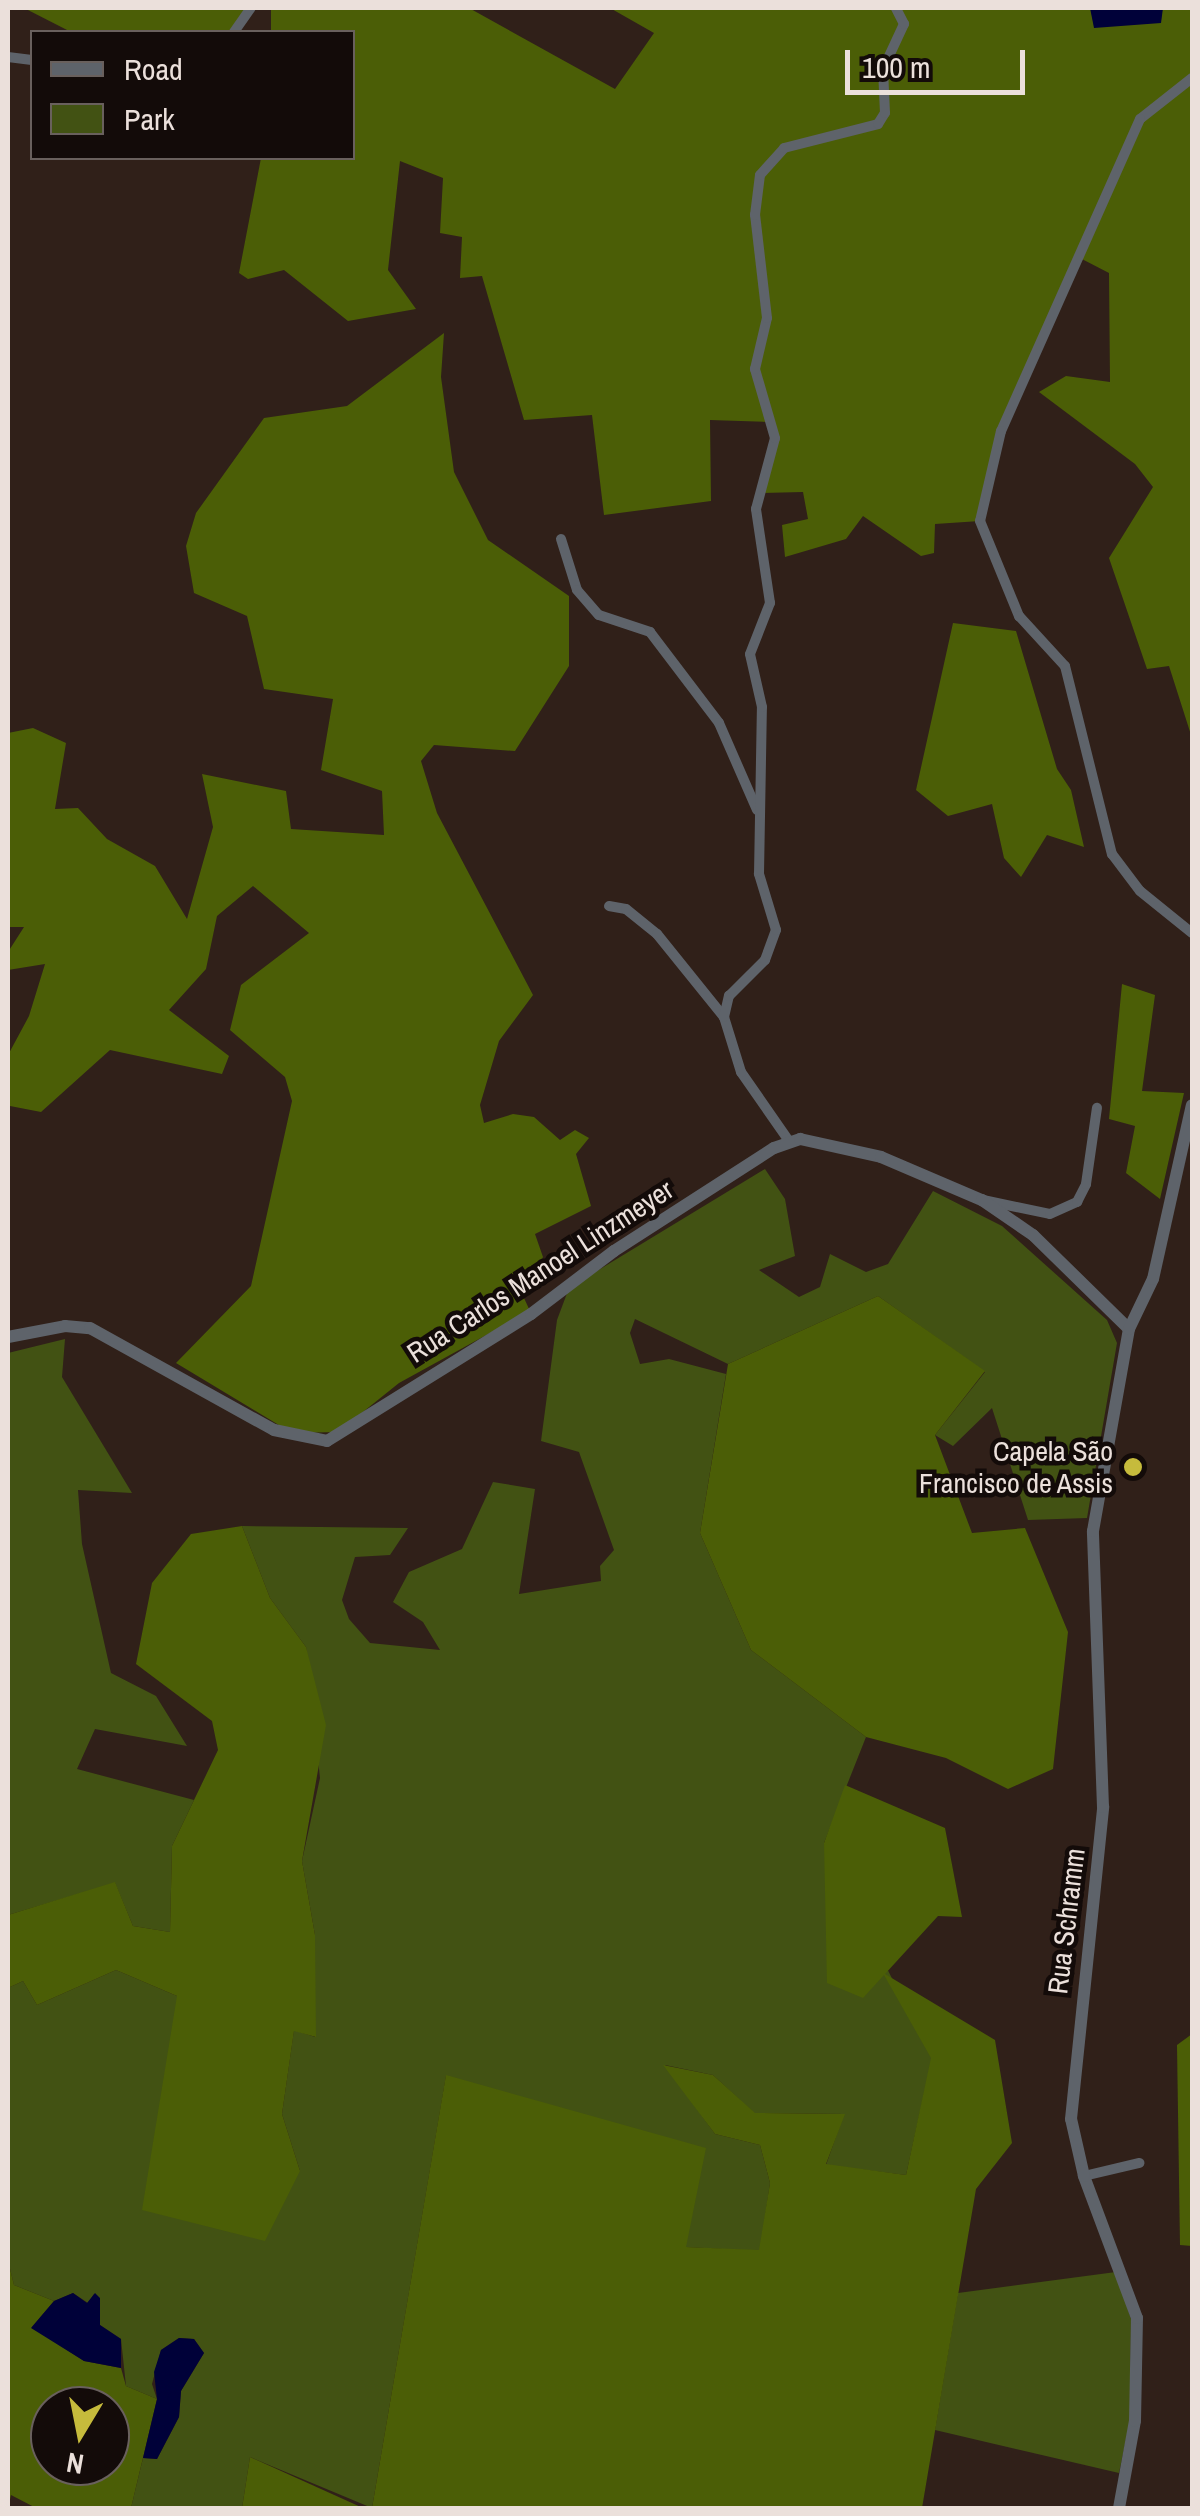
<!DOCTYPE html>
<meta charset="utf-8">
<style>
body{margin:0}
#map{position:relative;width:1200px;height:2516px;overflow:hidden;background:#302019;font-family:"Archivo Narrow",sans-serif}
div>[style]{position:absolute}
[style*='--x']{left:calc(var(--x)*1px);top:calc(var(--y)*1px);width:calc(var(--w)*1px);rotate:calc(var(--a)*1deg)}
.green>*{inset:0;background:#425213}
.forest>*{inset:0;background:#4b5e06}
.water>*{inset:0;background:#000139}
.minor>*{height:10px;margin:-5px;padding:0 5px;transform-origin:5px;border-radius:5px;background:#5e636a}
.tertiary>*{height:12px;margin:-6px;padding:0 6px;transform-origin:6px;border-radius:6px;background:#5e636a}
.dots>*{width:28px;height:28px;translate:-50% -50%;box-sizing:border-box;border:5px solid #130b09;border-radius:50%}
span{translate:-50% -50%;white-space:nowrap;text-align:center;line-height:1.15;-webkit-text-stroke:9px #130b09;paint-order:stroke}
.street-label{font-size:28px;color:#ebe0db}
.poi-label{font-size:28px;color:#ebe0db}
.right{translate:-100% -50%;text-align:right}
.frame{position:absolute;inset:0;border:10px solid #ebe0db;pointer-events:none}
.legend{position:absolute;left:30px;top:30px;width:325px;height:130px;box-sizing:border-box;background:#130b09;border:2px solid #69605d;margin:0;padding:12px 18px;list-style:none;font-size:30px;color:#ebe0db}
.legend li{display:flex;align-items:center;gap:20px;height:50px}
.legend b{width:50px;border:2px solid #69605d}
.north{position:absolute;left:30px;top:2386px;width:100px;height:100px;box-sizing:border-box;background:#130b09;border:2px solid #69605d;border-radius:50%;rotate:190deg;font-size:28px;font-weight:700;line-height:40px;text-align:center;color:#ebe0db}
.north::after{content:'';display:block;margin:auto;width:35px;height:45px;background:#c6bb3c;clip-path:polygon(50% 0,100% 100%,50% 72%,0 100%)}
.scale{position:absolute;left:845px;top:50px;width:180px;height:45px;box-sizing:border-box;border:5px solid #ebe0db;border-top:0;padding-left:12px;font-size:30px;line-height:35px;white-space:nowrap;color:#ebe0db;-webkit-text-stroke:8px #130b09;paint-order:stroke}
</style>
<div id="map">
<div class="green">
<i style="clip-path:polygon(765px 1169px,785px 1199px,795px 1256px,759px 1270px,799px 1297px,820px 1287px,830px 1254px,866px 1272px,888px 1264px,933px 1191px,1002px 1226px,1107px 1320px,1117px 1343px,1087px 1518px,1028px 1520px,992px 1408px,953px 1446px,935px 1435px,985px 1372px,878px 1296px,728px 1364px,635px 1319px,630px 1333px,640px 1364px,669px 1359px,726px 1374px,700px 1533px,751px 1650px,866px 1737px,824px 1843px,932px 2058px,906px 2175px,826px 2165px,844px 2114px,754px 2113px,713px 2075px,665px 2065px,715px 2134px,760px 2145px,770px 2183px,760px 2251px,686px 2247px,446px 2076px,372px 2508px,250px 2457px,242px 2508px,131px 2508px,143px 2458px,157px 2459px,179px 2417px,181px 2391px,204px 2353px,194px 2339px,179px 2338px,161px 2350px,152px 2384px,157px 2399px,126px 2386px,121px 2339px,100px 2325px,94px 2294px,88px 2303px,73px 2293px,54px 2301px,14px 2285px,8px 2261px,8px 1988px,23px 1981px,37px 2005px,116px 1970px,177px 1996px,300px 2171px,282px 2114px,294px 2030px,315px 2037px,315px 1935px,302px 1861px,320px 1778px,306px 1647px,270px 1598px,242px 1526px,408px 1528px,390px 1555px,355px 1557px,342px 1600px,349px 1619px,370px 1643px,440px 1650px,423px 1622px,393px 1602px,409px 1572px,462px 1549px,493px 1482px,535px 1489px,519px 1594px,601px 1581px,600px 1566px,614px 1550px,579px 1452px,541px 1441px,557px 1320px,569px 1288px)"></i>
<i style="clip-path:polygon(65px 1339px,62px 1377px,132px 1493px,78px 1490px,82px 1544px,111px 1673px,156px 1696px,187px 1746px,95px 1729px,77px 1769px,194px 1800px,172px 1846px,170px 1932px,133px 1926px,115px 1883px,8px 1915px,8px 1353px)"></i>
<i style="clip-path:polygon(1116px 2272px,1131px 2319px,1130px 2420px,1119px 2473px,935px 2430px,958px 2293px)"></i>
</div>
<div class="forest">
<i style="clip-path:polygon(24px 8px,251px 8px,234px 32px,71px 32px)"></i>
<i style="clip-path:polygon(271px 8px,469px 8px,615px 89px,654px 33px,610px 8px,1192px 8px,1192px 738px,1169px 666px,1147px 669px,1109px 558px,1153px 487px,1135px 464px,1039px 392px,1066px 376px,1110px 382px,1109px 273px,1078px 257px,1001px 431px,980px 521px,935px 524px,934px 553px,921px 556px,863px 516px,846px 539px,785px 557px,782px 525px,808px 519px,803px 492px,757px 493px,774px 452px,769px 422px,710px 420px,711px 501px,604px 515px,592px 415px,524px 420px,482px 276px,460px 278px,462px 237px,440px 233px,443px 178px,400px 161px,388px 270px,416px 309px,348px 321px,284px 270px,248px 279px,239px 273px,261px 158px,352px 158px,352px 32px,271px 32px)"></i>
<i style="clip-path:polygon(444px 333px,441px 377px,454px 472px,488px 540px,569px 596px,569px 666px,515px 751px,434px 745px,421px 761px,437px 813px,533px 995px,499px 1041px,480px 1105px,484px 1123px,513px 1114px,534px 1117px,560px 1140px,575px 1130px,589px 1138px,576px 1154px,591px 1206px,535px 1234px,543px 1257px,524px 1298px,530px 1311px,399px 1383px,338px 1432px,292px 1433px,176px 1363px,251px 1286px,292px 1101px,285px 1077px,230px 1030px,241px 985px,309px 933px,253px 886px,217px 916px,206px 969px,169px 1010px,229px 1056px,222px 1074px,110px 1050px,41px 1112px,10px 1106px,8px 1130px,8px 1055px,29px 1016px,45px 964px,8px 970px,8px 952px,24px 927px,8px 927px,8px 733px,33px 728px,66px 743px,55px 809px,78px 808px,107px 839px,155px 866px,187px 919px,213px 827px,202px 774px,286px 791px,291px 829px,384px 835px,382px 791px,321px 770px,333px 699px,264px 689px,247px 616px,194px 593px,186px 546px,196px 513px,264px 418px,347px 406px)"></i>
<i style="clip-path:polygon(953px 623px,1016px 631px,1057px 769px,1071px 790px,1084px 847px,1047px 835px,1021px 877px,1004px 858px,992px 804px,948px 816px,916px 790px)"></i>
<i style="clip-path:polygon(1122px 984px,1155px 995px,1142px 1091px,1184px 1093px,1160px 1199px,1126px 1173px,1135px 1126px,1109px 1119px)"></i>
<i style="clip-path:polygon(878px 1296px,985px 1371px,935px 1435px,972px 1533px,1025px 1528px,1068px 1632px,1053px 1769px,1008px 1789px,946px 1758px,866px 1737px,751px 1650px,700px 1533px,728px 1364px)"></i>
<i style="clip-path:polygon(242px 1526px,270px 1598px,306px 1647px,326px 1725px,302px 1861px,315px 1935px,316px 2037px,294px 2031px,282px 2114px,300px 2171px,265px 2241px,142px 2210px,177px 1996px,116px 1970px,37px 2005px,23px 1981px,8px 1988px,8px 1915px,115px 1882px,133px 1926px,170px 1932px,172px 1846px,218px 1750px,212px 1721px,136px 1664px,152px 1583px,191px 1534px)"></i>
<i style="clip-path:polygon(845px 1785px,945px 1828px,962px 1917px,938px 1916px,885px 1974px,995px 2040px,1012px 2143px,976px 2189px,922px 2508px,372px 2508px,446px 2075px,706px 2148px,686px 2247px,759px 2250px,770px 2183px,760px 2145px,715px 2134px,663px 2065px,713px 2075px,755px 2113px,845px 2114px,826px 2164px,906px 2175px,931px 2058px,884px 1975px,863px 1998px,827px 1983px,824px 1843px)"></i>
<i style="clip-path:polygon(1192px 2034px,1192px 2246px,1180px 2245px,1177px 2045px)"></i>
<i style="clip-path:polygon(evenodd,8px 2261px,14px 2285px,54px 2301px,32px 2327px,84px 2361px,121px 2368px,126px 2386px,157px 2399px,131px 2508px,36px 2508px,11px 2495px,8px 2508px,8px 2261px,50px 2406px,110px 2406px,110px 2466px,50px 2466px,50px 2406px)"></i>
<i style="clip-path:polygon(250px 2457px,363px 2508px,242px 2508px)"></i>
</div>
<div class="water">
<i style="clip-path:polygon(1090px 8px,1163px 8px,1161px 23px,1094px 28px)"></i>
<i style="clip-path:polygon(73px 2293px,87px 2303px,95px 2293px,100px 2298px,100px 2325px,121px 2339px,121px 2368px,84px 2361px,31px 2328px,54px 2301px)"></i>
<i style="clip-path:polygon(179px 2338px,194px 2339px,204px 2353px,181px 2391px,179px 2417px,157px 2459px,143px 2458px,157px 2399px,154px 2372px,161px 2350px)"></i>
</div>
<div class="minor">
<i style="--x:234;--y:32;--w:29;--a:-55"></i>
<i style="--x:8;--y:57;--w:24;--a:7"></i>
<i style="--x:1192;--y:78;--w:66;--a:141.7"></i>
<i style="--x:1140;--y:119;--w:342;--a:114"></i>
<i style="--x:1001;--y:431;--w:92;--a:103.1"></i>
<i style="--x:980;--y:521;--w:103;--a:67.7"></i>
<i style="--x:1019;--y:616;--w:68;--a:47.4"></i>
<i style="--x:1065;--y:666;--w:194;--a:76"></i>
<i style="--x:1112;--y:854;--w:46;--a:52.9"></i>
<i style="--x:1140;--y:891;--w:67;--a:38.9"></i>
<i style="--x:561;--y:539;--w:53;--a:72.6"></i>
<i style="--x:577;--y:590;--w:33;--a:49"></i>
<i style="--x:599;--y:615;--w:54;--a:18.4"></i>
<i style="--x:650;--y:632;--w:114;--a:52.8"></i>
<i style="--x:719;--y:723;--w:95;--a:66.4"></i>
<i style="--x:609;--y:906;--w:17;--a:10"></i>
<i style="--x:626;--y:909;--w:40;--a:39"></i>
<i style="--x:657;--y:934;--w:107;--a:51.1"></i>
<i style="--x:789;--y:1141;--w:84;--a:-124.8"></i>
<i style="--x:741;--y:1072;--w:58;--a:-107.2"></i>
<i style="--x:724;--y:1017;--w:22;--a:-77"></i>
<i style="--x:729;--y:996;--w:51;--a:-45"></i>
<i style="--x:765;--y:960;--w:32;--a:-70"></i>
<i style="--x:776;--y:930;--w:59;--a:-106.9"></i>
<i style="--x:759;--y:874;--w:167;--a:-89"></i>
<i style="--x:762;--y:707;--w:54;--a:-102.8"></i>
<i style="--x:750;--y:654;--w:55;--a:-68.6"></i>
<i style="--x:770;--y:603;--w:95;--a:-98.5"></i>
<i style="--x:756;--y:509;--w:73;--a:-75"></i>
<i style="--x:775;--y:438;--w:72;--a:-106.2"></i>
<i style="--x:755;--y:369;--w:52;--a:-76.8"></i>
<i style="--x:767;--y:318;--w:104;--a:-96.6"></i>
<i style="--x:755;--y:215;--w:40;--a:-82.9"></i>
<i style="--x:760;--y:175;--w:36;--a:-48"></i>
<i style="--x:784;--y:148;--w:97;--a:-14.3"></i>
<i style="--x:878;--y:124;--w:13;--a:-58"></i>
<i style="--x:885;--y:113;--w:44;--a:-92.6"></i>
<i style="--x:883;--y:69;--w:50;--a:-65"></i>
<i style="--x:904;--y:24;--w:18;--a:-117"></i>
<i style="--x:983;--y:1200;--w:68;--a:11.8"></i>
<i style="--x:1050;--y:1214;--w:30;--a:-24"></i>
<i style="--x:1077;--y:1202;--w:20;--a:-63"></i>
<i style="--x:1086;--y:1184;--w:77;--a:-81.8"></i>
<i style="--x:1084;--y:2176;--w:57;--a:-13.3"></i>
</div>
<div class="tertiary">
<i style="--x:8;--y:1337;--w:58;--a:-10.9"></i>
<i style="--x:65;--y:1326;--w:25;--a:5"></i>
<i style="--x:90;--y:1328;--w:210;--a:29"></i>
<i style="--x:274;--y:1430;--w:54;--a:11.7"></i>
<i style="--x:327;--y:1441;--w:240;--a:-31.9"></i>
<i style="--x:531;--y:1314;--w:104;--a:-37.2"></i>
<i style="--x:614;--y:1251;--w:190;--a:-32.8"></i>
<i style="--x:774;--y:1148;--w:28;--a:-19"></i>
<i style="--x:800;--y:1139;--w:83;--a:12.5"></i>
<i style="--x:881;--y:1157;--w:110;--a:23.1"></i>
<i style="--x:982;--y:1200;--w:62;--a:34.5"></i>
<i style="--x:1033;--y:1235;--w:134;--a:44.4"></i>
<i style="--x:1119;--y:2508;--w:88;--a:-79.6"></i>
<i style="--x:1135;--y:2421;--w:103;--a:-88.9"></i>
<i style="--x:1137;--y:2318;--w:152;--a:-110.5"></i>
<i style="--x:1084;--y:2176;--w:58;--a:-102.8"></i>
<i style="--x:1071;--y:2119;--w:314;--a:-84.1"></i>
<i style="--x:1103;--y:1807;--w:276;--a:-92.1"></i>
<i style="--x:1093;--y:1531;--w:205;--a:-79.9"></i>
<i style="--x:1129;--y:1329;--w:55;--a:-64.4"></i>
<i style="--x:1153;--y:1279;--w:178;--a:-77.4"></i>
</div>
<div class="dots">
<i style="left:1133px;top:1467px;background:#c6bb3c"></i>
</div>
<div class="street-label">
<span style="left:540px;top:1271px;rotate:-33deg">Rua Carlos Manoel Linzmeyer</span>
<span style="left:1066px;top:1921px;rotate:-83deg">Rua Schramm</span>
</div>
<div class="poi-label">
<span class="right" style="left:1113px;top:1467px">Capela São<br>Francisco de Assis</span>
</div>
<div class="frame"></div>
<ul class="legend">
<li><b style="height:12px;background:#5e636a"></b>Road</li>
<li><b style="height:28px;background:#425213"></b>Park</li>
</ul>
<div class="north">N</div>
<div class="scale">100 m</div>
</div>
